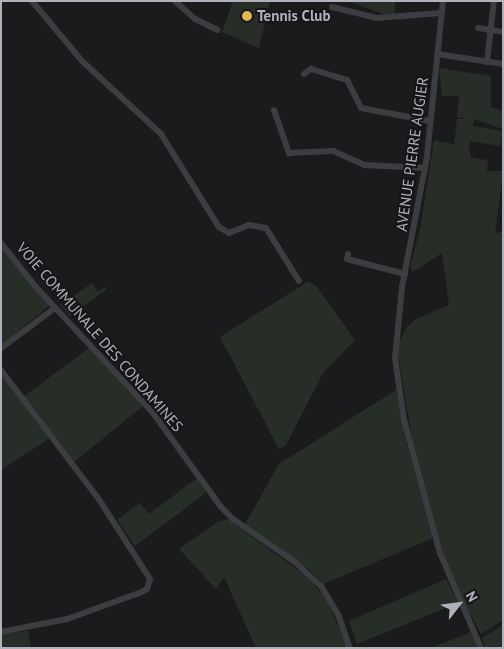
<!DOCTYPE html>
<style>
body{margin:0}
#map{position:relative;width:504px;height:649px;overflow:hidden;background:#1b1b1d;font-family:"PT Sans",sans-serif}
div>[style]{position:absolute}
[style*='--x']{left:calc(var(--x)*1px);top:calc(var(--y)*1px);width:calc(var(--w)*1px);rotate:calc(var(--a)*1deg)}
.green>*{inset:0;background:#272e28}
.minor>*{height:6px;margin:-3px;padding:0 3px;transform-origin:3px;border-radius:3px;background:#3c3d41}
.dots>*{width:14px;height:14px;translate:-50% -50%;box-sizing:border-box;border:2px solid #161618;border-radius:50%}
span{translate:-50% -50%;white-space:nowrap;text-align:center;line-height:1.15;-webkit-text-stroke:4px #161618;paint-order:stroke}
.poi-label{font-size:15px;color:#afb2bb;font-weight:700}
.left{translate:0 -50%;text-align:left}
.street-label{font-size:15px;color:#afb2bb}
.frame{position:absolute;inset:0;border:2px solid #afb2bb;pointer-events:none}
.north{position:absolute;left:434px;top:579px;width:50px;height:50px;-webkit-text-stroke:4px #161618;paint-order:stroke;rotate:60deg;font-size:14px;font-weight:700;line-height:20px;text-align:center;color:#afb2bb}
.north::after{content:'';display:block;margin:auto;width:18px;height:22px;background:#afb2bb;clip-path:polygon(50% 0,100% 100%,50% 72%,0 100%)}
</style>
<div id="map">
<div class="green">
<i style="clip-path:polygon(233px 1px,270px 1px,259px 48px,222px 32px)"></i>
<i style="clip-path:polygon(348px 1px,395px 1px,395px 14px,383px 14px)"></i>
<i style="clip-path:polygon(439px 68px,491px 76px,491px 107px,503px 111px,503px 129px,474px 119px,473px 126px,502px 131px,500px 146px,470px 141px,469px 147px,471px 158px,488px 160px,487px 171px,503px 171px,495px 234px,503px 231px,503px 620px,481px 634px,462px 600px,442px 550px,414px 452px,397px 347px,407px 327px,416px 319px,449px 305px,442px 253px,413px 272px,410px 266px,420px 230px,434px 140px,454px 144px,457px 119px,467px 119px,457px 117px,459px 96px,442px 96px)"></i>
<i style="clip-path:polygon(1px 248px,50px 305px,1px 345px)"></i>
<i style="clip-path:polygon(309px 281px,317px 287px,355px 340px,323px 373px,286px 445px,279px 449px,220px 337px)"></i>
<i style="clip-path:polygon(92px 283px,98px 292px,105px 287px,107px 289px,70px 316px,60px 305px)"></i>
<i style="clip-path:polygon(89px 348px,143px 406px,73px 463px,23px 397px)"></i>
<i style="clip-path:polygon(1px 373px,49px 439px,1px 470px)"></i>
<i style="clip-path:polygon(396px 390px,405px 437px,433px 538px,323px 584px,310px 570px,245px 524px,279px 464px)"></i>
<i style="clip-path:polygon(197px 478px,206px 493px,135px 546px,117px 520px,140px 503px,149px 514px)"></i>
<i style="clip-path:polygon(228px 519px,310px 579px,328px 602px,348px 648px,256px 648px,224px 577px,216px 589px,179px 549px,217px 522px)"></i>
<i style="clip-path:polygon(446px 579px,458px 603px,357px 644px,349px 621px)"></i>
<i style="clip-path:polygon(503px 625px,503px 648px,485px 648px,482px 638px)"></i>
<i style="clip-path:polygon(28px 631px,31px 648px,1px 648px,1px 634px)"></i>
<i style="clip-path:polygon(472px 632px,478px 648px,430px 648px)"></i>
</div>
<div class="minor">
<i style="--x:32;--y:1;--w:78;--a:50.2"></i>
<i style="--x:82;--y:61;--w:108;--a:42.7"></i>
<i style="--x:161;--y:134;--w:110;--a:58.1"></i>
<i style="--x:219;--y:227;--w:12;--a:31"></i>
<i style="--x:229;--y:233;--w:22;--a:-22"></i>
<i style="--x:249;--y:225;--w:17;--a:10"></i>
<i style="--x:266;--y:228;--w:62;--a:58.1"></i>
<i style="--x:175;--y:1;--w:27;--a:42"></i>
<i style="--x:195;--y:19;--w:25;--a:26"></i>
<i style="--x:443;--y:1;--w:157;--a:95.9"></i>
<i style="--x:427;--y:157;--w:132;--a:100.9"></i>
<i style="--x:402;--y:287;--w:71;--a:95.6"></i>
<i style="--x:395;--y:358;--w:63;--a:81.7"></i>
<i style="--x:404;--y:420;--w:138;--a:74.9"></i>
<i style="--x:440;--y:553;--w:103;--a:66.7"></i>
<i style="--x:332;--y:7;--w:46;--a:13.7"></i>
<i style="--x:377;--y:18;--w:64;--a:-4.5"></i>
<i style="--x:478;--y:28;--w:25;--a:9"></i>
<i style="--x:437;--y:54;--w:67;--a:8.6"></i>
<i style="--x:487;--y:62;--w:61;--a:-83.5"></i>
<i style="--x:304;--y:74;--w:9;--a:-36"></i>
<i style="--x:311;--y:69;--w:38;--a:17"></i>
<i style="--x:347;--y:80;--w:31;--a:63"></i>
<i style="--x:361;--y:108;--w:70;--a:10.7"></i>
<i style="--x:274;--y:110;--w:46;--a:70.8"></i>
<i style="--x:289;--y:153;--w:44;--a:-2.6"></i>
<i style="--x:333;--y:151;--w:34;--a:24"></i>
<i style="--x:364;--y:165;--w:61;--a:2.8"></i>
<i style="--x:1;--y:243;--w:55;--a:51.7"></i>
<i style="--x:35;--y:286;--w:173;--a:47.1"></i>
<i style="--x:153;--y:413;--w:116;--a:54.1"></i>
<i style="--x:221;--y:507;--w:17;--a:45"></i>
<i style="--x:233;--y:519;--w:75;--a:34.7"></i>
<i style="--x:295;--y:562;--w:35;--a:43"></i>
<i style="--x:321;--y:586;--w:33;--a:59"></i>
<i style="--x:338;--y:614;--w:36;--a:71"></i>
<i style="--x:348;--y:254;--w:5;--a:101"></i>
<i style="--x:347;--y:259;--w:60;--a:14.5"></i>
<i style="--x:1;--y:348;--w:67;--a:-36.5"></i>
<i style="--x:1;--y:370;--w:164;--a:52.9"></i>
<i style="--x:100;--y:501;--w:93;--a:57.3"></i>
<i style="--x:150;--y:579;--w:10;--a:107"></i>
<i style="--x:147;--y:589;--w:9;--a:153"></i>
<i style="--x:139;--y:593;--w:77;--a:160.1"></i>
<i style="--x:67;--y:619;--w:67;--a:168.9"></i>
</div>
<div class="dots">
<i style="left:247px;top:16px;background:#e1b64e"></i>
</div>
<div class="poi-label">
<span class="left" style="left:257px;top:16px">Tennis Club</span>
</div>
<div class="street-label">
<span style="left:412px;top:154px;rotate:-82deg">AVENUE PIERRE AUGIER</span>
<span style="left:100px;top:337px;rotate:49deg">VOIE COMMUNALE DES CONDAMINES</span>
</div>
<div class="frame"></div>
<div class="north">N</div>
</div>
